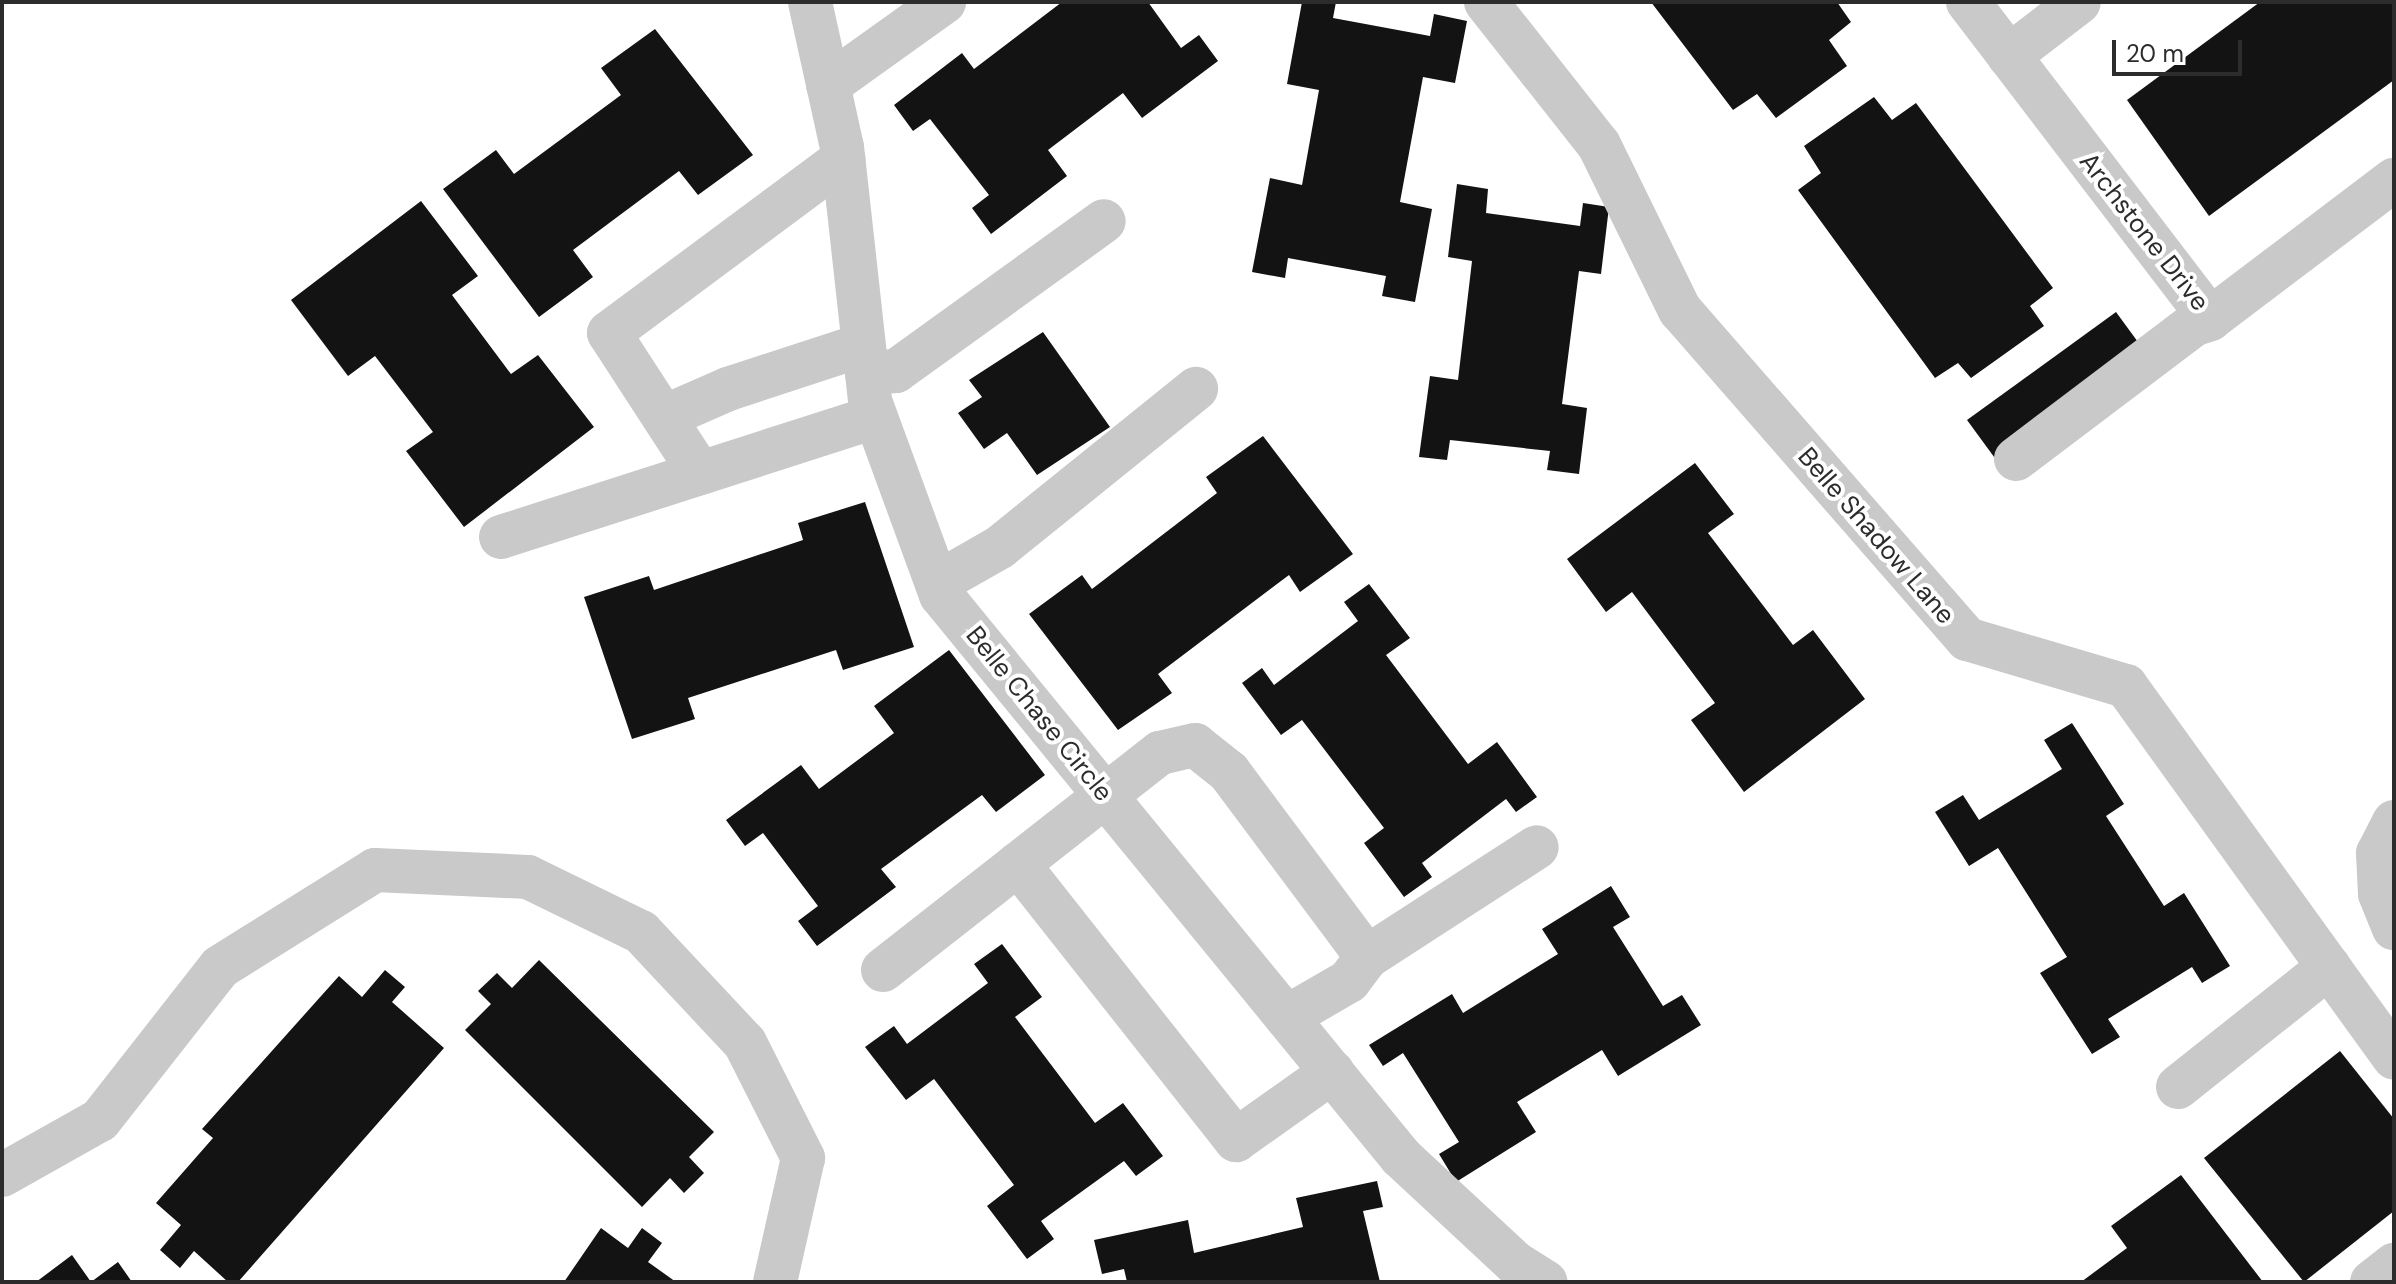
<!DOCTYPE html>
<style>
body{margin:0}
#map{position:relative;width:2396px;height:1284px;overflow:hidden;background:#fff;font-family:"DM Sans",sans-serif}
div>[style]{position:absolute}
[style*='--x']{left:calc(var(--x)*1px);top:calc(var(--y)*1px);width:calc(var(--w)*1px);rotate:calc(var(--a)*1deg)}
.building>*{inset:0;background:#131313}
.minor>*{height:44px;margin:-22px;padding:0 22px;transform-origin:22px;border-radius:22px;background:#c9c9c9}
span{translate:-50% -50%;white-space:nowrap;text-align:center;line-height:1.15;-webkit-text-stroke:8px #fff;paint-order:stroke}
.street-label{font-size:26px;color:#2c2c2c}
.frame{position:absolute;inset:0;border:4px solid #2c2c2c;pointer-events:none}
.scale{position:absolute;left:2112px;top:40px;width:130px;height:36px;box-sizing:border-box;border:4px solid #2c2c2c;border-top:0;padding-left:10px;font-size:24px;line-height:28px;white-space:nowrap;color:#2c2c2c;-webkit-text-stroke:6px #fff;paint-order:stroke}
</style>
<div id="map">
<div class="building">
<i style="clip-path:polygon(1062px 2px,1148px 2px,1181px 48px,1199px 35px,1218px 61px,1142px 118px,1123px 93px,1048px 150px,1067px 176px,991px 234px,972px 208px,989px 195px,930px 119px,913px 131px,894px 105px,962px 53px,974px 69px)"></i>
<i style="clip-path:polygon(1302px 2px,1336px 2px,1333px 18px,1430px 36px,1434px 14px,1467px 21px,1455px 83px,1423px 77px,1400px 202px,1432px 209px,1415px 302px,1382px 296px,1386px 276px,1288px 258px,1285px 278px,1252px 272px,1270px 178px,1302px 185px,1319px 90px,1287px 84px)"></i>
<i style="clip-path:polygon(1651px 2px,1837px 2px,1851px 22px,1829px 40px,1847px 66px,1776px 118px,1757px 94px,1733px 110px)"></i>
<i style="clip-path:polygon(2260px 2px,2394px 2px,2394px 80px,2209px 216px,2127px 100px)"></i>
<i style="clip-path:polygon(655px 29px,753px 155px,698px 195px,679px 171px,573px 250px,593px 277px,539px 317px,443px 189px,496px 150px,514px 174px,621px 95px,601px 68px)"></i>
<i style="clip-path:polygon(1874px 97px,1892px 120px,1916px 103px,2053px 288px,2030px 306px,2044px 326px,1971px 378px,1958px 363px,1935px 378px,1798px 190px,1821px 173px,1804px 146px)"></i>
<i style="clip-path:polygon(1457px 184px,1488px 189px,1486px 213px,1580px 226px,1583px 203px,1609px 207px,1601px 274px,1579px 271px,1562px 404px,1587px 408px,1579px 474px,1547px 470px,1550px 451px,1450px 440px,1447px 460px,1419px 457px,1430px 376px,1458px 380px,1472px 261px,1448px 257px)"></i>
<i style="clip-path:polygon(421px 201px,478px 276px,452px 295px,511px 374px,538px 355px,594px 427px,464px 527px,406px 451px,433px 432px,375px 356px,348px 376px,291px 300px)"></i>
<i style="clip-path:polygon(2116px 312px,2146px 353px,1997px 461px,1967px 420px)"></i>
<i style="clip-path:polygon(1043px 332px,1110px 427px,1037px 475px,1007px 433px,984px 449px,958px 413px,982px 397px,969px 380px)"></i>
<i style="clip-path:polygon(1263px 436px,1353px 554px,1300px 592px,1289px 575px,1158px 674px,1172px 693px,1118px 730px,1029px 614px,1082px 575px,1092px 589px,1217px 493px,1206px 477px)"></i>
<i style="clip-path:polygon(1695px 463px,1734px 514px,1708px 533px,1793px 645px,1813px 630px,1865px 699px,1744px 792px,1691px 720px,1715px 703px,1632px 592px,1606px 612px,1567px 559px)"></i>
<i style="clip-path:polygon(865px 502px,914px 647px,843px 670px,836px 650px,688px 698px,695px 719px,632px 739px,584px 597px,649px 576px,654px 590px,803px 540px,798px 523px)"></i>
<i style="clip-path:polygon(1369px 584px,1410px 638px,1386px 655px,1468px 764px,1497px 742px,1537px 797px,1516px 812px,1506px 799px,1422px 863px,1432px 877px,1404px 897px,1364px 843px,1384px 828px,1302px 720px,1281px 735px,1242px 683px,1262px 668px,1274px 685px,1358px 621px,1344px 602px)"></i>
<i style="clip-path:polygon(949px 650px,1045px 775px,996px 812px,982px 795px,881px 869px,896px 887px,817px 946px,798px 921px,818px 906px,763px 833px,745px 846px,726px 820px,801px 765px,819px 789px,894px 733px,874px 706px)"></i>
<i style="clip-path:polygon(2072px 723px,2124px 804px,2106px 816px,2164px 906px,2184px 893px,2230px 966px,2202px 983px,2192px 967px,2108px 1019px,2120px 1037px,2092px 1054px,2040px 973px,2067px 957px,1998px 848px,1969px 866px,1935px 812px,1963px 795px,1979px 820px,2062px 769px,2044px 740px)"></i>
<i style="clip-path:polygon(1611px 886px,1630px 917px,1613px 927px,1663px 1006px,1682px 995px,1701px 1025px,1618px 1076px,1602px 1050px,1517px 1102px,1536px 1132px,1456px 1182px,1439px 1154px,1459px 1142px,1403px 1053px,1383px 1066px,1369px 1045px,1452px 994px,1463px 1013px,1558px 954px,1542px 929px)"></i>
<i style="clip-path:polygon(1002px 944px,1042px 997px,1015px 1017px,1095px 1123px,1123px 1103px,1163px 1156px,1136px 1176px,1124px 1161px,1041px 1221px,1054px 1239px,1027px 1259px,987px 1206px,1014px 1185px,934px 1079px,906px 1100px,865px 1047px,894px 1026px,907px 1044px,988px 983px,974px 964px)"></i>
<i style="clip-path:polygon(539px 960px,714px 1132px,689px 1157px,704px 1173px,684px 1193px,670px 1178px,642px 1207px,465px 1030px,491px 1004px,478px 991px,497px 973px,512px 988px)"></i>
<i style="clip-path:polygon(385px 970px,405px 987px,392px 1002px,444px 1048px,238px 1282px,228px 1282px,194px 1251px,180px 1268px,160px 1250px,181px 1225px,156px 1203px,213px 1138px,202px 1129px,339px 976px,362px 997px)"></i>
<i style="clip-path:polygon(2340px 1051px,2394px 1119px,2394px 1211px,2304px 1282px,2204px 1158px)"></i>
<i style="clip-path:polygon(2181px 1175px,2263px 1282px,2081px 1282px,2127px 1248px,2111px 1226px)"></i>
<i style="clip-path:polygon(1377px 1181px,1383px 1207px,1363px 1211px,1380px 1282px,1127px 1282px,1124px 1269px,1102px 1274px,1094px 1240px,1188px 1220px,1194px 1253px,1303px 1227px,1296px 1198px)"></i>
<i style="clip-path:polygon(601px 1228px,628px 1248px,642px 1228px,662px 1243px,648px 1262px,676px 1282px,564px 1282px)"></i>
<i style="clip-path:polygon(72px 1255px,91px 1282px,118px 1262px,132px 1282px,36px 1282px)"></i>
</div>
<div class="minor">
<i style="--x:810;--y:2;--w:148;--a:77.6"></i>
<i style="--x:842;--y:147;--w:256;--a:83.7"></i>
<i style="--x:870;--y:401;--w:207;--a:69.9"></i>
<i style="--x:941;--y:595;--w:726;--a:50.7"></i>
<i style="--x:1401;--y:1157;--w:156;--a:42.9"></i>
<i style="--x:1515;--y:1263;--w:36;--a:32"></i>
<i style="--x:1486;--y:2;--w:182;--a:51.7"></i>
<i style="--x:1599;--y:145;--w:184;--a:63.9"></i>
<i style="--x:1680;--y:310;--w:437;--a:48.9"></i>
<i style="--x:1967;--y:639;--w:166;--a:16.5"></i>
<i style="--x:2126;--y:686;--w:458;--a:54.2"></i>
<i style="--x:1968;--y:2;--w:399;--a:52.6"></i>
<i style="--x:2210;--y:319;--w:231;--a:-37.1"></i>
<i style="--x:2009;--y:56;--w:88;--a:-37.6"></i>
<i style="--x:828;--y:85;--w:143;--a:-35.6"></i>
<i style="--x:867;--y:373;--w:29;--a:-4"></i>
<i style="--x:896;--y:371;--w:256;--a:-35.8"></i>
<i style="--x:664;--y:417;--w:70;--a:-23.6"></i>
<i style="--x:728;--y:389;--w:142;--a:-18.1"></i>
<i style="--x:2016;--y:459;--w:222;--a:-37.1"></i>
<i style="--x:2193;--y:325;--w:18;--a:-19"></i>
<i style="--x:700;--y:473;--w:167;--a:-123"></i>
<i style="--x:609;--y:333;--w:292;--a:-36.6"></i>
<i style="--x:501;--y:537;--w:393;--a:-17.8"></i>
<i style="--x:937;--y:583;--w:73;--a:-29.7"></i>
<i style="--x:1000;--y:547;--w:252;--a:-38.9"></i>
<i style="--x:2394;--y:822;--w:35;--a:117"></i>
<i style="--x:2378;--y:853;--w:41;--a:87.2"></i>
<i style="--x:2380;--y:894;--w:37;--a:68"></i>
<i style="--x:1018;--y:864;--w:352;--a:51.7"></i>
<i style="--x:1236;--y:1140;--w:118;--a:-35.3"></i>
<i style="--x:1367;--y:957;--w:202;--a:-32.9"></i>
<i style="--x:883;--y:970;--w:352;--a:-38.1"></i>
<i style="--x:1160;--y:753;--w:36;--a:-13"></i>
<i style="--x:1195;--y:745;--w:43;--a:38.5"></i>
<i style="--x:1229;--y:772;--w:231;--a:53.3"></i>
<i style="--x:1367;--y:957;--w:30;--a:127"></i>
<i style="--x:1349;--y:981;--w:72;--a:149.9"></i>
<i style="--x:2178;--y:1087;--w:193;--a:-38.5"></i>
<i style="--x:2;--y:1175;--w:112;--a:-29.3"></i>
<i style="--x:100;--y:1120;--w:194;--a:-51.9"></i>
<i style="--x:220;--y:967;--w:183;--a:-32"></i>
<i style="--x:375;--y:870;--w:153;--a:2.6"></i>
<i style="--x:528;--y:877;--w:126;--a:26"></i>
<i style="--x:641;--y:932;--w:152;--a:46.9"></i>
<i style="--x:745;--y:1043;--w:129;--a:63.2"></i>
<i style="--x:803;--y:1158;--w:127;--a:102.7"></i>
<i style="--x:2372;--y:1282;--w:28;--a:-38"></i>
</div>
<div class="street-label">
<span style="left:2144px;top:232px;rotate:52deg">Archstone Drive</span>
<span style="left:1876px;top:536px;rotate:49deg">Belle Shadow Lane</span>
<span style="left:1039px;top:714px;rotate:51deg">Belle Chase Circle</span>
</div>
<div class="frame"></div>
<div class="scale">20 m</div>
</div>
